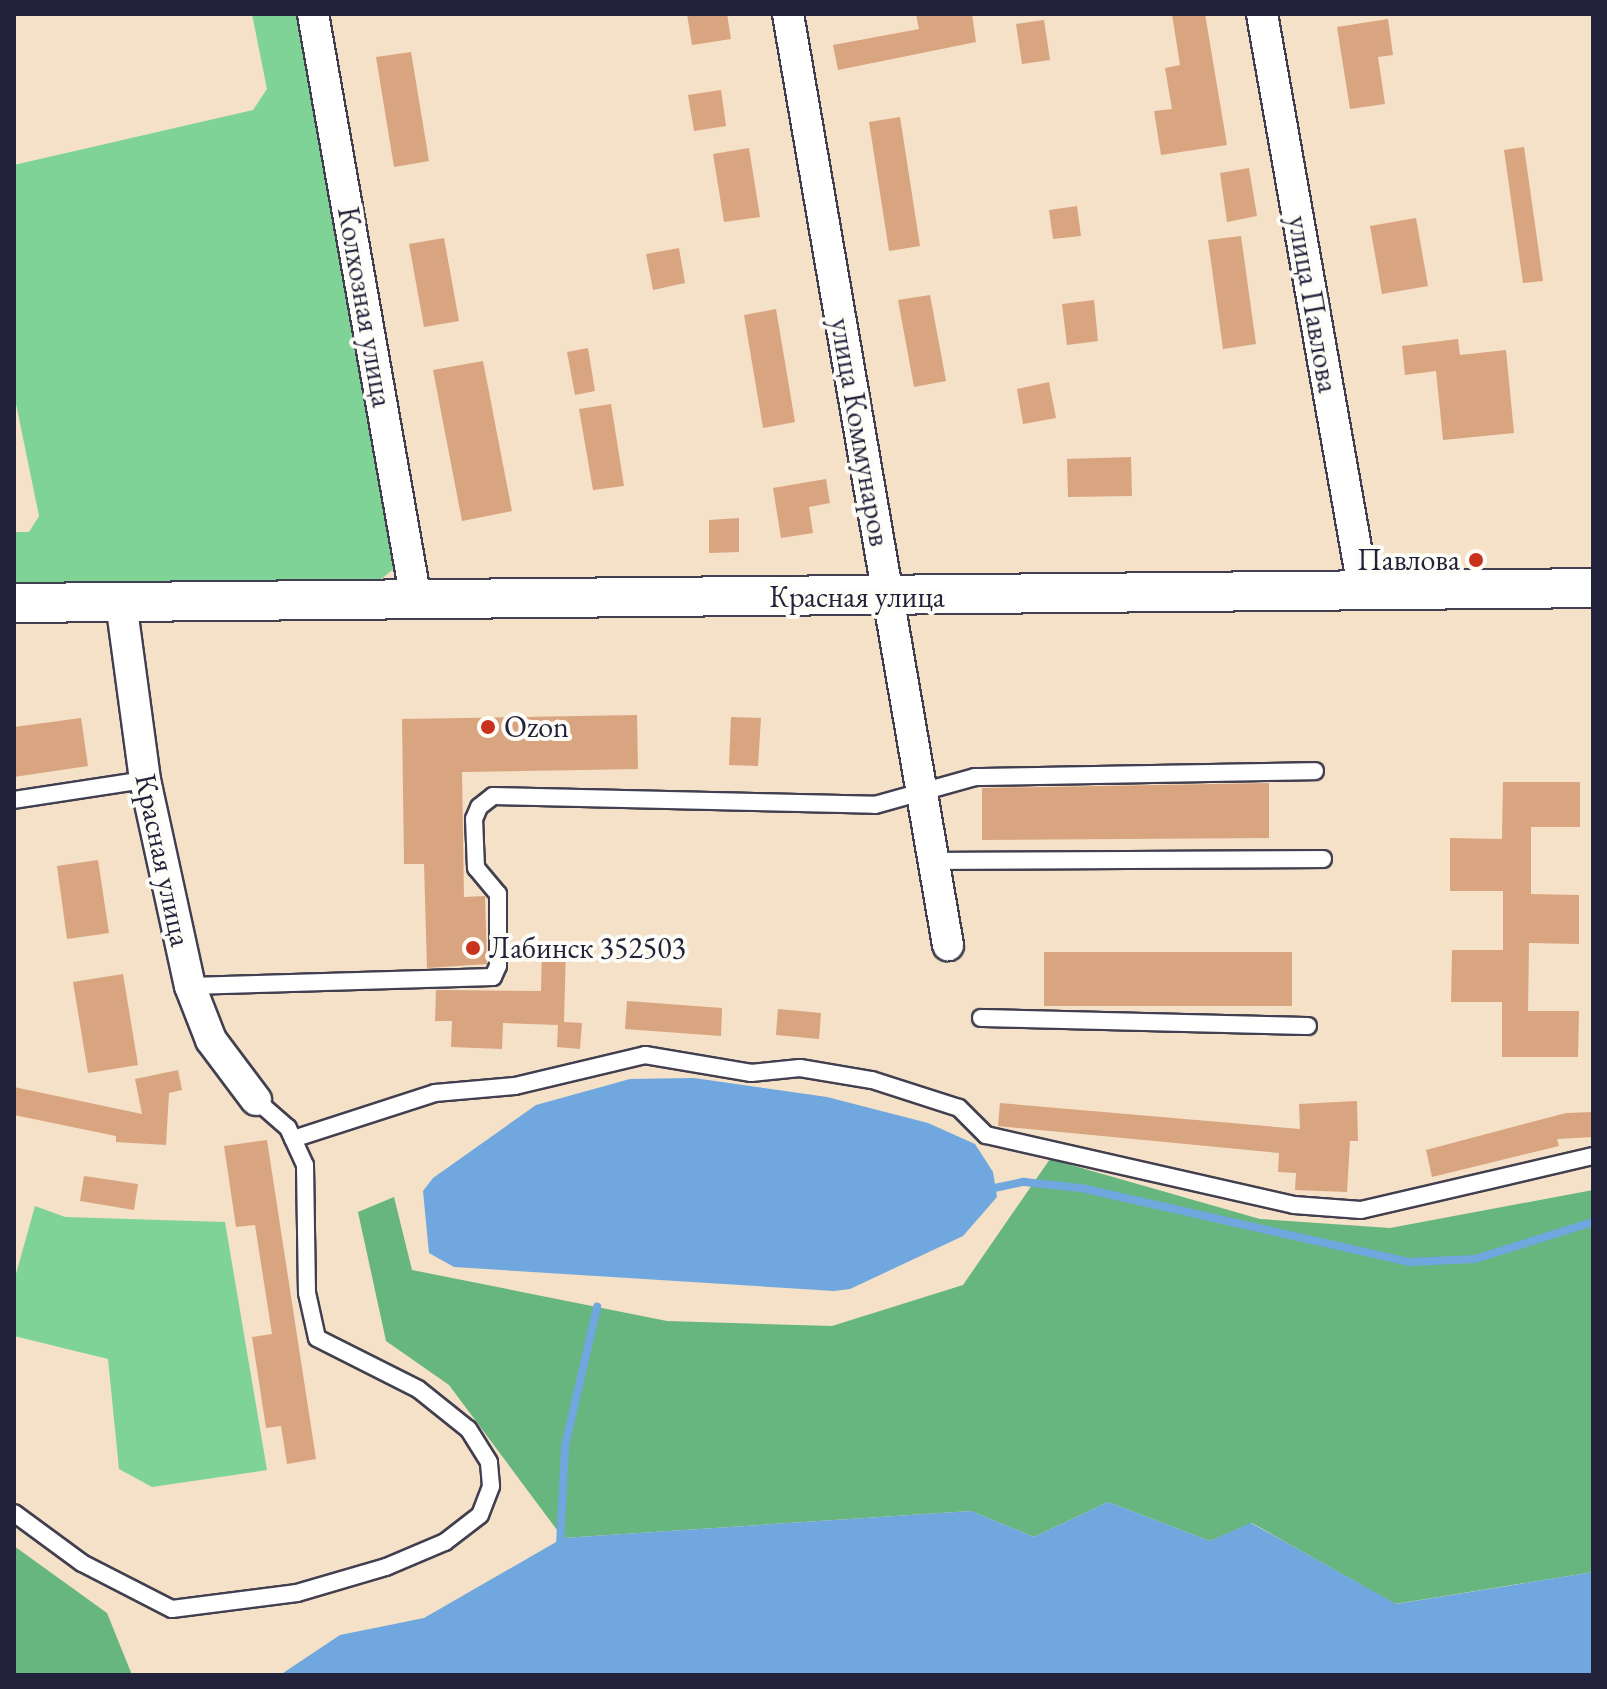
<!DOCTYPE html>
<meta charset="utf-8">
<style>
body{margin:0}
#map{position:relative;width:1607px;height:1689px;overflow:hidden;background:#f4e1c7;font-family:"EB Garamond",serif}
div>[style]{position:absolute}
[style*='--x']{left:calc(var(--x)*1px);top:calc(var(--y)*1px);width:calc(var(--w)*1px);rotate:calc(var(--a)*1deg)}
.green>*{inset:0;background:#7fd396}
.forest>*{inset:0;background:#67b57f}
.water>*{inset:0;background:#6fa7de}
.stream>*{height:8px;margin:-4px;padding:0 4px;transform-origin:4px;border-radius:4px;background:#6fa7de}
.building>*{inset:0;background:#d9a480}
.roads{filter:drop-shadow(2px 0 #423f50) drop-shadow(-2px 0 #423f50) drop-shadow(0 2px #423f50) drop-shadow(0 -2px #423f50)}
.service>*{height:16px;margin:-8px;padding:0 8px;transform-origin:8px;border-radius:8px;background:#fff}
.minor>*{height:30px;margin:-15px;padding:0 15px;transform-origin:15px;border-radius:15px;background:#fff}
.tertiary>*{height:38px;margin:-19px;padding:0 19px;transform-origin:19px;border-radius:19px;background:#fff}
.dots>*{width:22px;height:22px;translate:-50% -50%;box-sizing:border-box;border:4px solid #fdfcf7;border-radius:50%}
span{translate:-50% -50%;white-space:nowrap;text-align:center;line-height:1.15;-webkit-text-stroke:8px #fdfcf7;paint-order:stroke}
.street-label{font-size:30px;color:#22223b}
.poi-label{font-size:30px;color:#22223b}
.right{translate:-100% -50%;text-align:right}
.left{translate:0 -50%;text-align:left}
.frame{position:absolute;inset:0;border:16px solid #22223b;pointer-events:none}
</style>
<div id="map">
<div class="green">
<i style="clip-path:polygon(252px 14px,308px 14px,396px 567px,375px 584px,14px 587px,14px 532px,29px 532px,39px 516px,14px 394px,14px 165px,253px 110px,267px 89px)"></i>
<i style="clip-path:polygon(35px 1206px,65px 1217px,225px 1222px,267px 1470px,152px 1487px,119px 1469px,108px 1359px,14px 1336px,14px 1281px)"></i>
</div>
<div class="forest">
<i style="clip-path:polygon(1050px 1159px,1260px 1219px,1390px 1228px,1593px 1190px,1593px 1572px,1395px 1604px,1252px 1523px,1210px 1541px,1108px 1502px,1034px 1537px,971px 1511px,563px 1538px,449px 1385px,386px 1341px,358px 1212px,394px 1197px,412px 1270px,667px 1321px,832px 1326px,963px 1285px)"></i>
<i style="clip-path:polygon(14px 1546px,107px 1613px,132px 1675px,14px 1675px)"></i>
</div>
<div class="water">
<i style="clip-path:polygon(694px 1078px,827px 1097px,928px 1123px,975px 1144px,993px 1172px,997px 1197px,963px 1236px,850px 1289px,834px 1291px,454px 1267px,429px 1253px,423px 1191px,433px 1178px,536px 1105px,630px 1079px)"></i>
<i style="clip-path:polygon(1108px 1502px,1210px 1541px,1251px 1523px,1396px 1604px,1593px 1572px,1593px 1675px,280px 1675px,340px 1635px,424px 1618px,563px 1538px,971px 1511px,1034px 1537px)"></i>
</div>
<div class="stream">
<i style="--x:985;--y:1190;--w:40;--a:-12"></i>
<i style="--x:1024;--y:1182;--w:57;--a:6"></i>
<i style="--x:1081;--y:1188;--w:337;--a:12.7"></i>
<i style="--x:1410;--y:1262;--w:65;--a:-2.6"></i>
<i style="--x:1475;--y:1259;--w:124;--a:-17.4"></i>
<i style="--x:560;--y:1546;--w:100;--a:-87.1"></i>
<i style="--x:565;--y:1446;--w:143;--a:-77"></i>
</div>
<div class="building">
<i style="clip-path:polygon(687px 14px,727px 14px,731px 39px,692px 45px)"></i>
<i style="clip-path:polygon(916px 14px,972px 14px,976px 42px,838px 70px,833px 45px,919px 29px)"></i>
<i style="clip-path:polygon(1172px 14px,1205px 14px,1227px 145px,1161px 155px,1154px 111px,1172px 109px,1165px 68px,1180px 65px)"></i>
<i style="clip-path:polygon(1388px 19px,1393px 55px,1378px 57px,1385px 104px,1350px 109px,1337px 27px)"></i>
<i style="clip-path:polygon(1044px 20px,1050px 60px,1022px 64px,1016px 24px)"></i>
<i style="clip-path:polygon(411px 52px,429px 161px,394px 167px,376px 57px)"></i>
<i style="clip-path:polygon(721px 90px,726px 126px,694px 131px,688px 95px)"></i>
<i style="clip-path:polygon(900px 117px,920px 246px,889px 251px,869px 122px)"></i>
<i style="clip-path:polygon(1524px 147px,1543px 281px,1523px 283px,1504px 150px)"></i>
<i style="clip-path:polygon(749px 148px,760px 217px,724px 222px,713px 154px)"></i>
<i style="clip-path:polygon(1249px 168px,1257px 216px,1227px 222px,1220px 173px)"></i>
<i style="clip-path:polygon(1077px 206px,1081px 236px,1053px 239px,1049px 210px)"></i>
<i style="clip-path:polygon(1416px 218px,1428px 286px,1382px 294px,1370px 226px)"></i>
<i style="clip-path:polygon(1241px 236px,1256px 344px,1223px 349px,1208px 240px)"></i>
<i style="clip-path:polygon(444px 238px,459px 321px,424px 327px,409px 244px)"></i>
<i style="clip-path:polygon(679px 248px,685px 283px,653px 290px,646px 254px)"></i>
<i style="clip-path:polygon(930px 295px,946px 381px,914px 387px,898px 300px)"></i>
<i style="clip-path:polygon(1094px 300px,1098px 341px,1067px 345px,1062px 304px)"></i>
<i style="clip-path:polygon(776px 309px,795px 422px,763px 428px,744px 315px)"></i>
<i style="clip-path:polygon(1458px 339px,1460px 355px,1506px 350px,1514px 433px,1443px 440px,1436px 371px,1405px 375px,1402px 346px)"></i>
<i style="clip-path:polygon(588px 348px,595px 391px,575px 395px,567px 352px)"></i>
<i style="clip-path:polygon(483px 361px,512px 511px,462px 521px,433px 370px)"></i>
<i style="clip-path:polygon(1049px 382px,1056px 418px,1023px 424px,1017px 389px)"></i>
<i style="clip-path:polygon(611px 404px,624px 486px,593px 490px,579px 409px)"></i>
<i style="clip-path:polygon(1131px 457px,1132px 496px,1068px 497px,1067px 459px)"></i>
<i style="clip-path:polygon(826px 479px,830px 503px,809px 507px,813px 533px,781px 538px,773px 488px)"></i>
<i style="clip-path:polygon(739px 518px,739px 552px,709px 553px,709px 520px)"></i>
<i style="clip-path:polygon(637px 715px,638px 769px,462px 772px,464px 897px,485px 896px,487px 964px,427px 968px,424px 864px,404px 864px,402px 719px)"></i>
<i style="clip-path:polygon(731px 717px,761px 718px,758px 766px,729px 765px)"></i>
<i style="clip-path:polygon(81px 718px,88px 766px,14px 777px,14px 727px)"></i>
<i style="clip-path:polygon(1503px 782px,1580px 782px,1580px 827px,1531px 827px,1531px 894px,1579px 895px,1579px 944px,1529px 943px,1528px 1011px,1579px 1011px,1578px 1057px,1502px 1057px,1502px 1002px,1451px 1002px,1452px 950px,1503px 950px,1503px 891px,1450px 891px,1450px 838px,1502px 839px)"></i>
<i style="clip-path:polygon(1269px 783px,1269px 838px,982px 840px,982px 788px)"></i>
<i style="clip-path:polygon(98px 860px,109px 933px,67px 939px,57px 866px)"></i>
<i style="clip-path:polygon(542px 948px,566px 948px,564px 1022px,582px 1023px,580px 1049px,557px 1047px,558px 1025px,503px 1023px,502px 1049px,451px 1047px,452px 1021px,435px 1021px,436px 990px,541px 991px)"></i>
<i style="clip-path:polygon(1044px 952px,1292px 952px,1292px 1006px,1044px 1006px)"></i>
<i style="clip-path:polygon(123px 974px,138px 1065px,88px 1073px,73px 982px)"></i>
<i style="clip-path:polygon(627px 1001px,722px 1008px,721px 1036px,625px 1029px)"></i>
<i style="clip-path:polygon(778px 1009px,821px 1013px,819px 1039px,776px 1035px)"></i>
<i style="clip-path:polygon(178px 1070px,182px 1090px,169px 1093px,166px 1145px,116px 1142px,116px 1136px,14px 1115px,14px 1087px,142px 1114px,135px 1079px)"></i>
<i style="clip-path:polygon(1357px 1101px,1358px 1141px,1350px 1141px,1347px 1192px,1295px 1190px,1296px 1173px,1278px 1172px,1279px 1153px,998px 1126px,1000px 1103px,1300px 1129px,1299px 1104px)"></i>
<i style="clip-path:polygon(1593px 1112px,1593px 1137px,1557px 1139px,1559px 1146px,1432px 1177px,1426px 1150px,1566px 1113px)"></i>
<i style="clip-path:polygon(267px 1140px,316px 1459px,287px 1464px,281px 1426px,266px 1428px,252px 1337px,272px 1334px,255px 1225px,236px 1227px,224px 1146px)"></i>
<i style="clip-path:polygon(84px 1176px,138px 1184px,134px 1210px,80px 1201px)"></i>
</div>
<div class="roads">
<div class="service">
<i style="--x:14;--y:800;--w:133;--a:-8.7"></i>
<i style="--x:932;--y:861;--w:391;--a:-0.3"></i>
<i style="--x:190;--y:986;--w:303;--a:-1.7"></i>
<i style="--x:493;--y:977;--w:12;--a:-66"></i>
<i style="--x:498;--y:966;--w:72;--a:-90"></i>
<i style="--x:498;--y:894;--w:34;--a:-130"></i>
<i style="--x:476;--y:868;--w:49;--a:-92.3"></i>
<i style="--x:474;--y:819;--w:13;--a:-67"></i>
<i style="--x:479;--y:807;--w:18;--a:-38"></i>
<i style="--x:493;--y:796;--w:382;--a:1.3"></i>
<i style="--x:875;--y:805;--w:104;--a:-15.6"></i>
<i style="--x:975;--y:777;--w:340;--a:-1"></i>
<i style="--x:981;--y:1018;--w:327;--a:1.4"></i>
<i style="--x:293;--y:1139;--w:149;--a:-17.9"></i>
<i style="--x:435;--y:1093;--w:80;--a:-5"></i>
<i style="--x:515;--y:1086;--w:134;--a:-13.4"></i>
<i style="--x:645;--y:1055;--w:108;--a:9.6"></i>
<i style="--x:751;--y:1073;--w:49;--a:-5.8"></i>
<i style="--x:800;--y:1068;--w:73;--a:9.5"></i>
<i style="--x:872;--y:1080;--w:91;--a:17.8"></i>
<i style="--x:959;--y:1108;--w:38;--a:45"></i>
<i style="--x:986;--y:1135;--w:316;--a:12.8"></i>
<i style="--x:1294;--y:1205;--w:67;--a:4.3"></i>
<i style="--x:1361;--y:1210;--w:238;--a:-13.1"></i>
<i style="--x:14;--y:1513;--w:84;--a:36.3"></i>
<i style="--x:82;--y:1563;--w:101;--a:27.1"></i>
<i style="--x:172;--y:1609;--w:126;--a:-7.3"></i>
<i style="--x:297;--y:1593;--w:93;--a:-16.3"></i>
<i style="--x:386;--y:1567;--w:64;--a:-23"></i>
<i style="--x:445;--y:1542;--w:44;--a:-37.6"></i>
<i style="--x:480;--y:1515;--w:31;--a:-69"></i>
<i style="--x:491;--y:1486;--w:24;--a:-95"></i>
<i style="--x:489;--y:1462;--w:39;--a:-122"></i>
<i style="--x:468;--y:1429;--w:64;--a:-141.3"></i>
<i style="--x:418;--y:1389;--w:113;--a:-153.2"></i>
<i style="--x:317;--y:1338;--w:46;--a:-102.5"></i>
<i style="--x:307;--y:1293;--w:128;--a:-90.9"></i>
<i style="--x:305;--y:1165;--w:41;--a:-114.7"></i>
<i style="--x:288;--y:1128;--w:43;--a:-138.8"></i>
</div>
<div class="minor">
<i style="--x:313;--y:14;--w:595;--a:80.03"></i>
<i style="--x:788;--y:14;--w:945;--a:80.25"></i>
<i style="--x:1262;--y:14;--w:588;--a:80.01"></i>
<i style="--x:121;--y:602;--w:180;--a:82.3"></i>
<i style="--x:145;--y:780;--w:211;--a:77.7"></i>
<i style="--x:190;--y:986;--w:58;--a:68.7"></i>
<i style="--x:211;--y:1040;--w:75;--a:53.1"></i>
</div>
<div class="tertiary">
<i style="--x:14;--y:603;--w:1579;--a:-0.54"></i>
</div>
</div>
<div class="dots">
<i style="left:1476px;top:560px;background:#c8321e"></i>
<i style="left:488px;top:727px;background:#c8321e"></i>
<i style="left:473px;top:948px;background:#c8321e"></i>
</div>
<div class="street-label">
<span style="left:1313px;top:304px;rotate:80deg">улица Павлова</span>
<span style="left:365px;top:307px;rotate:80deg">Колхозная улица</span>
<span style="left:860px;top:432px;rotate:80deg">улица Коммунаров</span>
<span style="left:857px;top:597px">Красная улица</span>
<span style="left:163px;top:860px;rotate:78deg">Красная улица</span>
</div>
<div class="poi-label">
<span class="right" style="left:1460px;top:560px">Павлова</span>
<span class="left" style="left:504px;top:727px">Ozon</span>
<span class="left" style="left:489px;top:948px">Лабинск 352503</span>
</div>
<div class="frame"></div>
</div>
